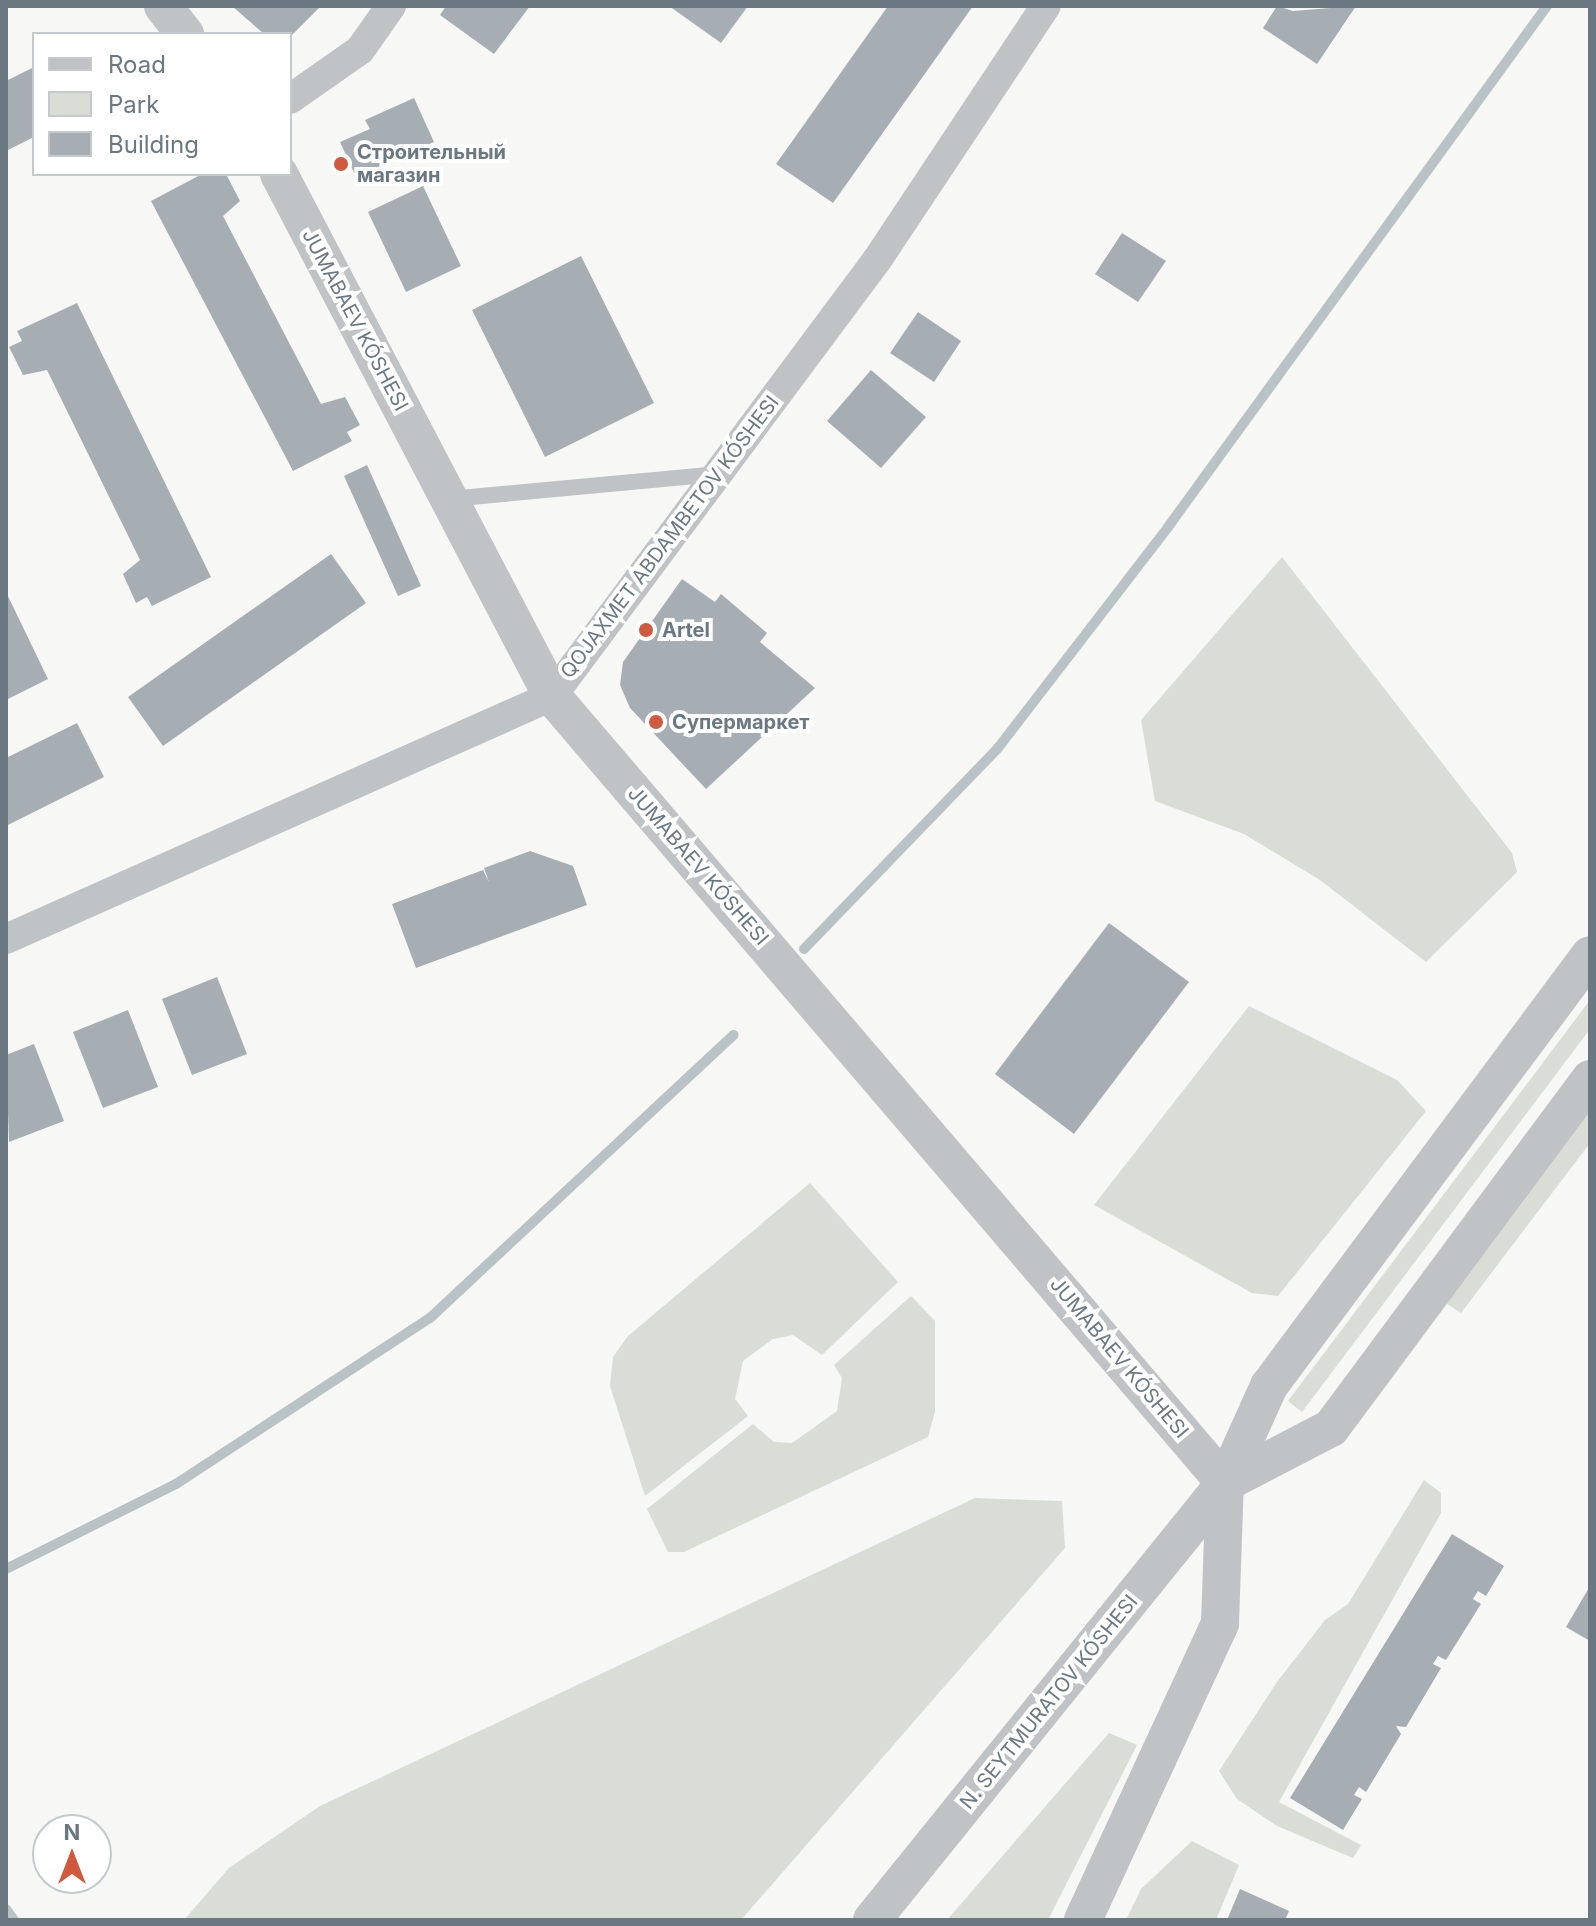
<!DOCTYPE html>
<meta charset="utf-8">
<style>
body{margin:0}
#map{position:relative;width:1596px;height:1926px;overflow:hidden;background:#f7f7f5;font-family:Inter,sans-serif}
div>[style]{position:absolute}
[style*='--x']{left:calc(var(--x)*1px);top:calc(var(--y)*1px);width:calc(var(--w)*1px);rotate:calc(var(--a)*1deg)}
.green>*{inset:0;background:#d9ddd6}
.stream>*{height:10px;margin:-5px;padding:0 5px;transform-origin:5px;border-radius:5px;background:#b9c3c6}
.building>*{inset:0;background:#a7aeb3}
.service>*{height:16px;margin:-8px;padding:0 8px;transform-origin:8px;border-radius:8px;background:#bfc3c6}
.minor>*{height:30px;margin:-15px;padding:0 15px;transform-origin:15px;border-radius:15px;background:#bfc3c6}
.tertiary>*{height:38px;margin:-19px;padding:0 19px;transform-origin:19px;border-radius:19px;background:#bfc3c6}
.dots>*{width:22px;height:22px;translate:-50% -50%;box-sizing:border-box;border:4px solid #fff;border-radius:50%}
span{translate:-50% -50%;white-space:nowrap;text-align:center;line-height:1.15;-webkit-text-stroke:8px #fff;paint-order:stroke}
.poi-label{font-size:20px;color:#6a7882;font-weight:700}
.left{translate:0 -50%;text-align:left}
.street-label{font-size:20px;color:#6a7882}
.frame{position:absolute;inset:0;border:8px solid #6a7882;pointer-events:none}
.legend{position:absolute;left:32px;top:32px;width:260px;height:144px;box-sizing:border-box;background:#fff;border:2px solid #c3c9cd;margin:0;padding:10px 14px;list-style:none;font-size:24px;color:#6a7882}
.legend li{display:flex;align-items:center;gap:16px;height:40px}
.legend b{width:40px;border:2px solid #c3c9cd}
.north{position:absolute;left:32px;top:1814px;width:80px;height:80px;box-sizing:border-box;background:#fff;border:2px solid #c3c9cd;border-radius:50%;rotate:0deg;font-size:22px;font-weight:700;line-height:32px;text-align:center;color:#6a7882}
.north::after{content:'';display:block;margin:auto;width:28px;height:36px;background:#cf5a3d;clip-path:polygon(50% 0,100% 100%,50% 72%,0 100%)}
</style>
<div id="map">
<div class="green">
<i style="clip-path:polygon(1282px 557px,1512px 853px,1517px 872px,1426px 962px,1320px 880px,1244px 834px,1155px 801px,1141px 720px)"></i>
<i style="clip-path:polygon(1590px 1000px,1590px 1029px,1302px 1412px,1288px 1401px)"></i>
<i style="clip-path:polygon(1249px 1006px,1397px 1080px,1426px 1111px,1278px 1296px,1252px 1293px,1094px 1205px)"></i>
<i style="clip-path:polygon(1590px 1109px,1590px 1143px,1461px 1313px,1444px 1302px)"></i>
<i style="clip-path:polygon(810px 1183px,898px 1282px,822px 1355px,793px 1335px,773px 1339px,743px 1361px,735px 1399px,748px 1416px,645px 1496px,610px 1386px,613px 1357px,628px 1336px)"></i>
<i style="clip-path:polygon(911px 1296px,935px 1321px,935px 1412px,928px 1437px,684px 1552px,668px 1552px,647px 1509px,753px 1424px,774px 1442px,792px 1443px,837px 1411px,842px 1378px,834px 1365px)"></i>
<i style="clip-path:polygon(1424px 1480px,1441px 1493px,1441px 1513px,1279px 1802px,1361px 1845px,1353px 1858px,1277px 1826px,1237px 1799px,1219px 1771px,1277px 1682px,1325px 1620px,1348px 1604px)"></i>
<i style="clip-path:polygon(975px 1498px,1062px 1501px,1065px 1548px,741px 1920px,184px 1920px,229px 1868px,320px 1806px)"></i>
<i style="clip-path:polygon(1109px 1733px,1137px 1745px,1048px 1920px,947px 1920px)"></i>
<i style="clip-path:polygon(1192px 1841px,1239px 1865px,1216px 1920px,1126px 1920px,1141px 1889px)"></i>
</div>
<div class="stream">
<i style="--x:804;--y:949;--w:279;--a:-46"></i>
<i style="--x:998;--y:748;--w:279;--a:-52.4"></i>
<i style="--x:1168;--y:527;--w:644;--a:-53.97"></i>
<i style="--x:6;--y:1569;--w:190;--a:-26.6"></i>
<i style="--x:176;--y:1484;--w:303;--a:-33.2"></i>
<i style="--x:430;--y:1318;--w:415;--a:-43"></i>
<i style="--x:6;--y:1909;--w:14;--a:54"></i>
</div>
<div class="building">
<i style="clip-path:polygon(232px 6px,321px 6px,290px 37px,264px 34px)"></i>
<i style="clip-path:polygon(446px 6px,530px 6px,494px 54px,440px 15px)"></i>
<i style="clip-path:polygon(669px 6px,748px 6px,721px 43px)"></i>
<i style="clip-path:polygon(888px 6px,973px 6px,833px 203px,776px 164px)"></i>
<i style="clip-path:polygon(1277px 6px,1293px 11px,1356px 6px,1317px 64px,1263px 28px)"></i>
<i style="clip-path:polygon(34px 67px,34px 137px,6px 151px,6px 81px)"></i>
<i style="clip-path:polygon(414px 98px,434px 142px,356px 177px,340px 142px,370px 129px,365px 120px)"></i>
<i style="clip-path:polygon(202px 174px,226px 174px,240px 201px,223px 216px,321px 404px,345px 397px,360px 425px,347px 432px,352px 441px,293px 471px,151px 201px)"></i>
<i style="clip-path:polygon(423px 186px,461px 266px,406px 292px,368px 212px)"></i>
<i style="clip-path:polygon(1122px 233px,1166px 261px,1138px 302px,1095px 274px)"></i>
<i style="clip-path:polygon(581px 256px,654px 403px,545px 457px,472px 310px)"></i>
<i style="clip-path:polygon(77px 303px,211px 577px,152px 606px,147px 597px,136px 603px,123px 574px,140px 560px,47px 370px,23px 375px,9px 347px,22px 341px,17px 331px)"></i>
<i style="clip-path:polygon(918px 312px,961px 341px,934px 382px,890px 353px)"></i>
<i style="clip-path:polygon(871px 370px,926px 417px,881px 468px,827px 421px)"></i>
<i style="clip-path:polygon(367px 465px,421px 586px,398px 596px,344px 476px)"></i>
<i style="clip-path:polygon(331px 554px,366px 603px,163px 746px,128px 697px)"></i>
<i style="clip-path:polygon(682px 579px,715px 602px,721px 594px,767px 633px,760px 642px,815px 688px,706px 789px,630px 708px,620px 685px,623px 662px)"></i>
<i style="clip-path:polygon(6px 592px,48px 679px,6px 700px)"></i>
<i style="clip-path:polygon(77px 723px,104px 777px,6px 826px,6px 758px)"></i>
<i style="clip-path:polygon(530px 851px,573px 866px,587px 905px,416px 968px,392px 904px,483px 870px,489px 882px,484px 868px)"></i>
<i style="clip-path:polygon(1109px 923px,1189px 982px,1074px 1134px,995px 1074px)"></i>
<i style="clip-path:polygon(217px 977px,247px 1054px,192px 1075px,162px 999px)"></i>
<i style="clip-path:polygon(128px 1010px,158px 1087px,103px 1108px,73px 1032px)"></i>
<i style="clip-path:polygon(34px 1044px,64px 1121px,9px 1142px,6px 1055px)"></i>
<i style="clip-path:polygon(1452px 1534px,1504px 1566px,1486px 1596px,1478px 1591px,1473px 1599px,1481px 1604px,1446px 1660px,1438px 1656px,1433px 1664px,1441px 1668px,1406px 1727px,1396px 1726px,1401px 1734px,1366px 1792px,1359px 1787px,1354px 1795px,1362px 1799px,1343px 1830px,1290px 1798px)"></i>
<i style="clip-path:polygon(1590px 1586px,1590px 1641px,1566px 1627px)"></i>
<i style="clip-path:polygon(1240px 1889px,1289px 1911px,1285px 1920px,1227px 1920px)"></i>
</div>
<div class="service">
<i style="--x:449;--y:499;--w:269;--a:-5.3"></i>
</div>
<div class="minor">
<i style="--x:290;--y:99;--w:85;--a:-35"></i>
<i style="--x:360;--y:50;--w:54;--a:-54.8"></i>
<i style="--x:6;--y:939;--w:598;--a:-23.99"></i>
<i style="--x:552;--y:696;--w:544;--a:-53.3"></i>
<i style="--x:877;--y:260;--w:305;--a:-56.4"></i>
</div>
<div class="tertiary">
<i style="--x:163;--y:6;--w:36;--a:52"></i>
<i style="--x:279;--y:174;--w:589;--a:62.39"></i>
<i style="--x:552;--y:696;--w:1036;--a:49.46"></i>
<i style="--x:1225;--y:1483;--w:119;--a:-27.4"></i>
<i style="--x:1331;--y:1428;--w:435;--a:-53.4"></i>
<i style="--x:872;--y:1920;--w:562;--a:-51.07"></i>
<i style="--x:1225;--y:1483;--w:107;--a:-65.6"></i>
<i style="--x:1269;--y:1386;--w:537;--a:-53.32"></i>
<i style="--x:1083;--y:1920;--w:327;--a:-65.2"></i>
<i style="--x:1220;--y:1623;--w:140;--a:-88"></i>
</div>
<div class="dots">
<i style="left:341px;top:164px;background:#cf5a3d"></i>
<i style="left:646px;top:630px;background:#cf5a3d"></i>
<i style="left:656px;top:722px;background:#cf5a3d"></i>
</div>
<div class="poi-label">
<span class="left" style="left:357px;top:164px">Строительный<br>магазин</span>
<span class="left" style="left:662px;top:630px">Artel</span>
<span class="left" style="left:672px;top:722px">Супермаркет</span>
</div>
<div class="street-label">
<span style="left:355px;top:320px;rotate:62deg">JUMABAEV KÓSHESI</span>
<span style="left:670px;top:537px;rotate:-53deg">QOJAXMET ABDAMBETOV KÓSHESI</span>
<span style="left:698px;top:866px;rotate:49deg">JUMABAEV KÓSHESI</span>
<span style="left:1119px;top:1358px;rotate:50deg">JUMABAEV KÓSHESI</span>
<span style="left:1049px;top:1702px;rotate:-51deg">N. SEYTMURATOV KÓSHESI</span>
</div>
<div class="frame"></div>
<ul class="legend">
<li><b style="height:10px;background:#bfc3c6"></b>Road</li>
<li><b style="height:22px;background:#d9ddd6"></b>Park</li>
<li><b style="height:22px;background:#a7aeb3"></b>Building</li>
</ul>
<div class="north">N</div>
</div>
